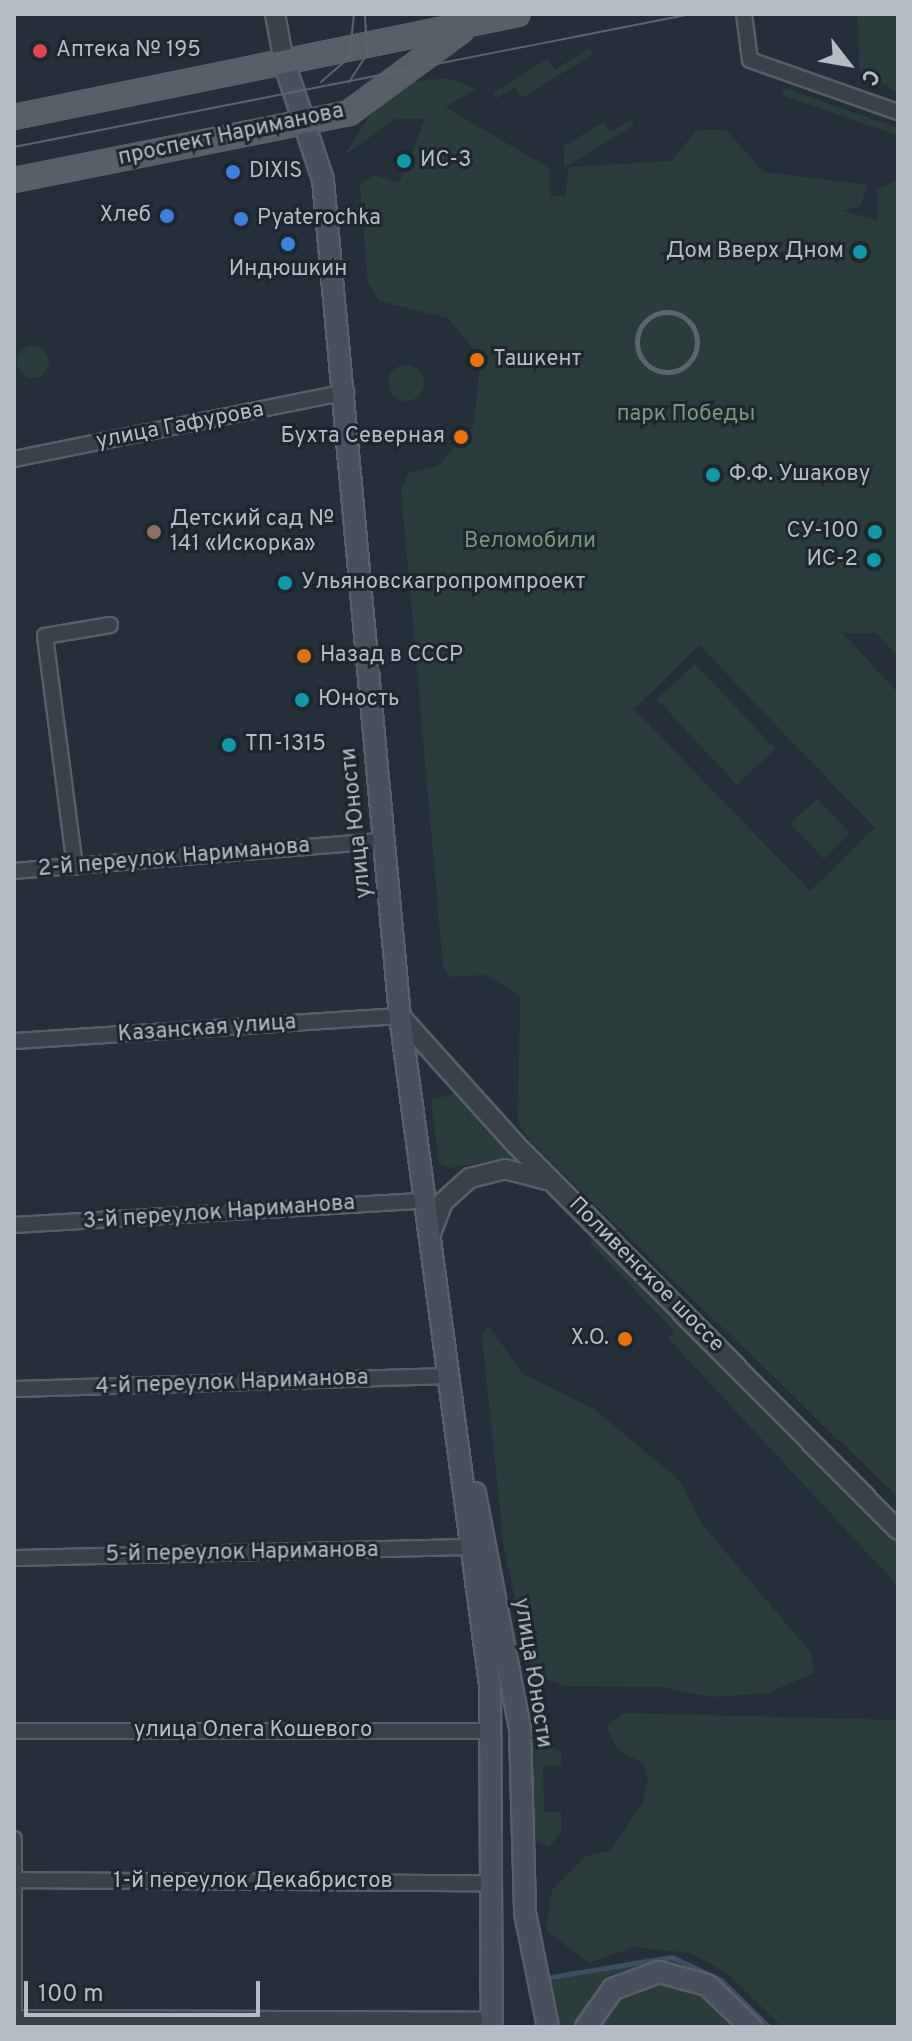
<!DOCTYPE html>
<meta charset="utf-8">
<style>
body{margin:0}
#map{position:relative;width:912px;height:2041px;overflow:hidden;background:#252f39;font-family:Overpass,sans-serif}
div>[style]{position:absolute}
[style*='--x']{left:calc(var(--x)*1px);top:calc(var(--y)*1px);width:calc(var(--w)*1px);rotate:calc(var(--a)*1deg)}
.green>*{inset:0;background:#2a3d3c}
.round{border-radius:50%}
.stream>*{height:5px;margin:-2.5px;padding:0 2.5px;transform-origin:2.5px;border-radius:2.5px;background:#3c4e61}
.roads{filter:drop-shadow(2px 0 #575f67) drop-shadow(-2px 0 #575f67) drop-shadow(0 2px #575f67) drop-shadow(0 -2px #575f67)}
.minor>*{height:14px;margin:-7px;padding:0 7px;transform-origin:7px;border-radius:7px;background:#39414a}
.tertiary>*{height:18px;margin:-9px;padding:0 9px;transform-origin:9px;border-radius:9px;background:#39414a}
.secondary>*{height:20px;margin:-10px;padding:0 10px;transform-origin:10px;border-radius:10px;background:#47505c}
.primary>*{height:22px;margin:-11px;padding:0 11px;transform-origin:11px;border-radius:11px;background:#576069}
.tram>*{height:2px;margin:-1px;padding:0 1px;transform-origin:1px;border-radius:1px;background:#5b6570}
.rail>*{height:5px;margin-top:-2.5px;transform-origin:0;background:repeating-linear-gradient(90deg,#5b6570 0 8px,transparent 0 16px)}
.rail>.ring{margin:-2.5px;padding:0;box-sizing:content-box;background:none;border:5px solid #5b6570;border-radius:50%}
.dots>*{width:22px;height:22px;translate:-50% -50%;box-sizing:border-box;border:4px solid #1e262e;border-radius:50%}
span{translate:-50% -50%;white-space:nowrap;text-align:center;line-height:1.15;-webkit-text-stroke:6px #1e262e;paint-order:stroke}
.poi-label{font-size:22px;color:#b4bcc5}
.left{translate:0 -50%;text-align:left}
.right{translate:-100% -50%;text-align:right}
.street-label{font-size:22px;color:#b4bcc5}
.park-label{font-size:22px;color:#74997b}
.frame{position:absolute;inset:0;border:16px solid #b4bcc5;pointer-events:none}
.north{position:absolute;left:808px;top:24px;width:80px;height:80px;-webkit-text-stroke:6px #1e262e;paint-order:stroke;rotate:121deg;font-size:22px;font-weight:700;line-height:32px;text-align:center;color:#b4bcc5}
.north::after{content:'';display:block;margin:auto;width:28px;height:36px;background:#b4bcc5;clip-path:polygon(50% 0,100% 100%,50% 72%,0 100%)}
.scale{position:absolute;left:24px;top:1981px;width:236px;height:36px;box-sizing:border-box;border:4px solid #b4bcc5;border-top:0;padding-left:10px;font-size:24px;line-height:28px;white-space:nowrap;color:#b4bcc5;-webkit-text-stroke:6px #1e262e;paint-order:stroke}
</style>
<div id="map">
<div class="green">
<i style="clip-path:polygon(857px 14px,898px 14px,898px 92px,860px 72px)"></i>
<i style="clip-path:polygon(589px 48px,593px 54px,522px 98px,515px 87px,497px 98px,493px 93px,547px 59px,555px 70px)"></i>
<i style="clip-path:polygon(evenodd,447px 78px,476px 89px,445px 107px,549px 168px,551px 196px,566px 195px,568px 167px,671px 161px,697px 130px,726px 130px,764px 172px,867px 185px,861px 205px,843px 211px,878px 220px,877px 190px,898px 180px,898px 656px,876px 633px,843px 633px,898px 693px,898px 1497px,530px 1142px,518px 1121px,520px 995px,485px 975px,450px 977px,443px 966px,401px 489px,409px 473px,438px 466px,473px 427px,481px 359px,448px 318px,379px 301px,368px 284px,360px 184px,375px 175px,399px 183px,425px 119px,395px 119px,345px 155px,369px 117px,404px 83px,447px 78px,699px 645px,875px 828px,810px 891px,634px 709px,699px 645px)"></i>
<i style="clip-path:polygon(785px 88px,898px 128px,898px 136px,782px 95px)"></i>
<i style="clip-path:polygon(631px 120px,634px 125px,564px 168px,564px 146px,603px 122px,610px 132px)"></i>
<i class="round" style="left:17px;top:346px;width:32px;height:32px"></i>
<i class="round" style="left:388px;top:365px;width:36px;height:36px"></i>
<i style="clip-path:polygon(695px 664px,775px 749px,737px 785px,657px 699px)"></i>
<i style="clip-path:polygon(817px 799px,850px 833px,824px 859px,790px 824px)"></i>
<i style="clip-path:polygon(454px 1094px,473px 1109px,518px 1156px,450px 1168px,439px 1163px,431px 1100px)"></i>
<i style="clip-path:polygon(594px 1234px,898px 1543px,898px 1586px,668px 1338px,674px 1331px,590px 1243px)"></i>
<i style="clip-path:polygon(489px 1326px,522px 1373px,594px 1409px,679px 1480px,701px 1523px,811px 1653px,814px 1673px,768px 1693px,712px 1697px,662px 1687px,564px 1686px,532px 1673px,504px 1549px,482px 1336px)"></i>
<i style="clip-path:polygon(623px 1713px,898px 1720px,898px 2027px,782px 2027px,727px 1973px,690px 1953px,633px 1947px,589px 1963px,546px 1930px,552px 1889px,586px 1856px,610px 1851px,641px 1806px,648px 1781px,643px 1763px,618px 1750px,606px 1727px)"></i>
<i style="clip-path:polygon(543px 1741px,561px 1752px,561px 1765px,543px 1766px,544px 1812px,561px 1812px,561px 1833px,549px 1847px,533px 1840px,532px 1750px)"></i>
<i style="clip-path:polygon(644px 1958px,670px 1958px,705px 1972px,766px 2027px,652px 1965px,608px 1981px,574px 2027px,556px 2027px,545px 1984px,550px 1979px)"></i>
<i style="clip-path:polygon(660px 1982px,704px 1995px,738px 2027px,594px 2027px,617px 1997px)"></i>
</div>
<div class="stream">
<i style="--x:550;--y:1977;--w:124;--a:-9.3"></i>
<i style="--x:672;--y:1957;--w:54;--a:25.1"></i>
<i style="--x:721;--y:1980;--w:67;--a:44.4"></i>
</div>
<div class="roads">
<div class="minor">
<i style="--x:744;--y:14;--w:46;--a:82.6"></i>
<i style="--x:750;--y:60;--w:157;--a:19.4"></i>
<i style="--x:14;--y:459;--w:339;--a:-11.4"></i>
<i style="--x:75;--y:867;--w:233;--a:-97.4"></i>
<i style="--x:45;--y:636;--w:66;--a:-9.6"></i>
<i style="--x:14;--y:871;--w:369;--a:-4.7"></i>
<i style="--x:14;--y:1041;--w:387;--a:-3.7"></i>
<i style="--x:14;--y:1225;--w:411;--a:-3.4"></i>
<i style="--x:14;--y:1389;--w:436;--a:-1.7"></i>
<i style="--x:14;--y:1558;--w:456;--a:-1.4"></i>
<i style="--x:14;--y:1731;--w:479;--a:0"></i>
<i style="--x:14;--y:1839;--w:188;--a:90"></i>
<i style="--x:14;--y:1880;--w:479;--a:0.4"></i>
<i style="--x:14;--y:2018;--w:478;--a:0.2"></i>
</div>
<div class="tertiary">
<i style="--x:275;--y:14;--w:49;--a:79.4"></i>
<i style="--x:400;--y:1016;--w:173;--a:48"></i>
<i style="--x:516;--y:1145;--w:542;--a:45.22"></i>
<i style="--x:430;--y:1236;--w:36;--a:-69"></i>
<i style="--x:443;--y:1202;--w:36;--a:-42"></i>
<i style="--x:470;--y:1178;--w:36;--a:-14"></i>
<i style="--x:505;--y:1169;--w:42;--a:15"></i>
</div>
<div class="secondary">
<i style="--x:284;--y:62;--w:124;--a:71.7"></i>
<i style="--x:323;--y:180;--w:840;--a:84.74"></i>
<i style="--x:400;--y:1016;--w:675;--a:82.34"></i>
<i style="--x:490;--y:1685;--w:342;--a:89.7"></i>
<i style="--x:475;--y:1493;--w:241;--a:79.2"></i>
<i style="--x:520;--y:1730;--w:183;--a:88.4"></i>
<i style="--x:525;--y:1913;--w:116;--a:78.6"></i>
<i style="--x:586;--y:2027;--w:47;--a:-54.6"></i>
<i style="--x:613;--y:1989;--w:49;--a:-20.3"></i>
<i style="--x:659;--y:1972;--w:50;--a:15.2"></i>
<i style="--x:707;--y:1985;--w:61;--a:43.7"></i>
</div>
<div class="primary">
<i style="--x:14;--y:117;--w:514;--a:-11.55"></i>
<i style="--x:14;--y:180;--w:342;--a:-11.3"></i>
<i style="--x:349;--y:113;--w:140;--a:-36.3"></i>
</div>
</div>
<div class="tram">
<i style="--x:321;--y:82;--w:37;--a:-41"></i>
<i style="--x:349;--y:58;--w:44;--a:-83.5"></i>
<i style="--x:349;--y:82;--w:33;--a:-57"></i>
<i style="--x:367;--y:54;--w:40;--a:-92.9"></i>
<i style="--x:14;--y:147;--w:690;--a:-11.11"></i>
</div>
<div class="rail">
<i class="ring" style="left:637px;top:312px;width:55px;height:55px"></i>
</div>
<div class="dots">
<i style="left:40px;top:51px;background:#e0444e"></i>
<i style="left:404px;top:161px;background:#0f9aa8"></i>
<i style="left:233px;top:172px;background:#3f7fe0"></i>
<i style="left:167px;top:216px;background:#3f7fe0"></i>
<i style="left:241px;top:219px;background:#3f7fe0"></i>
<i style="left:288px;top:244px;background:#3f7fe0"></i>
<i style="left:860px;top:252px;background:#0f9aa8"></i>
<i style="left:477px;top:360px;background:#e8710a"></i>
<i style="left:461px;top:437px;background:#e8710a"></i>
<i style="left:713px;top:475px;background:#0f9aa8"></i>
<i style="left:154px;top:532px;background:#8d6e63"></i>
<i style="left:875px;top:532px;background:#0f9aa8"></i>
<i style="left:874px;top:560px;background:#0f9aa8"></i>
<i style="left:285px;top:583px;background:#0f9aa8"></i>
<i style="left:304px;top:656px;background:#e8710a"></i>
<i style="left:302px;top:700px;background:#0f9aa8"></i>
<i style="left:229px;top:745px;background:#0f9aa8"></i>
<i style="left:625px;top:1339px;background:#e8710a"></i>
</div>
<div class="poi-label">
<span class="left" style="left:56px;top:51px">Аптека № 195</span>
<span class="left" style="left:420px;top:161px">ИС-3</span>
<span class="left" style="left:249px;top:172px">DIXIS</span>
<span class="right" style="left:151px;top:216px">Хлеб</span>
<span class="left" style="left:257px;top:219px">Pyaterochka</span>
<span class="right" style="left:844px;top:252px">Дом Вверх Дном</span>
<span style="left:288px;top:270px">Индюшкин</span>
<span class="left" style="left:493px;top:360px">Ташкент</span>
<span class="right" style="left:445px;top:437px">Бухта Северная</span>
<span class="left" style="left:729px;top:475px">Ф.Ф. Ушакову</span>
<span class="left" style="left:170px;top:532px">Детский сад №<br>141 «Искорка»</span>
<span class="right" style="left:859px;top:532px">СУ-100</span>
<span class="right" style="left:858px;top:560px">ИС-2</span>
<span class="left" style="left:301px;top:583px">Ульяновскагропромпроект</span>
<span class="left" style="left:320px;top:656px">Назад в СССР</span>
<span class="left" style="left:318px;top:700px">Юность</span>
<span class="left" style="left:245px;top:745px">ТП-1315</span>
<span class="right" style="left:609px;top:1339px">Х.О.</span>
</div>
<div class="street-label">
<span style="left:231px;top:135px;rotate:-12deg">проспект Нариманова</span>
<span style="left:180px;top:426px;rotate:-11deg">улица Гафурова</span>
<span style="left:357px;top:823px;rotate:-96deg">улица Юности</span>
<span style="left:174px;top:858px;rotate:-5deg">2-й переулок Нариманова</span>
<span style="left:207px;top:1029px;rotate:-4deg">Казанская улица</span>
<span style="left:219px;top:1213px;rotate:-4deg">3-й переулок Нариманова</span>
<span style="left:646px;top:1275px;rotate:45deg">Поливенское шоссе</span>
<span style="left:232px;top:1383px;rotate:-2deg">4-й переулок Нариманова</span>
<span style="left:242px;top:1553px;rotate:-1deg">5-й переулок Нариманова</span>
<span style="left:532px;top:1673px;rotate:81deg">улица Юности</span>
<span style="left:253px;top:1731px">улица Олега Кошевого</span>
<span style="left:253px;top:1882px">1-й переулок Декабристов</span>
</div>
<div class="park-label">
<span style="left:686px;top:415px">парк Победы</span>
<span style="left:530px;top:542px">Веломобили</span>
</div>
<div class="frame"></div>
<div class="north">С</div>
<div class="scale">100 m</div>
</div>
